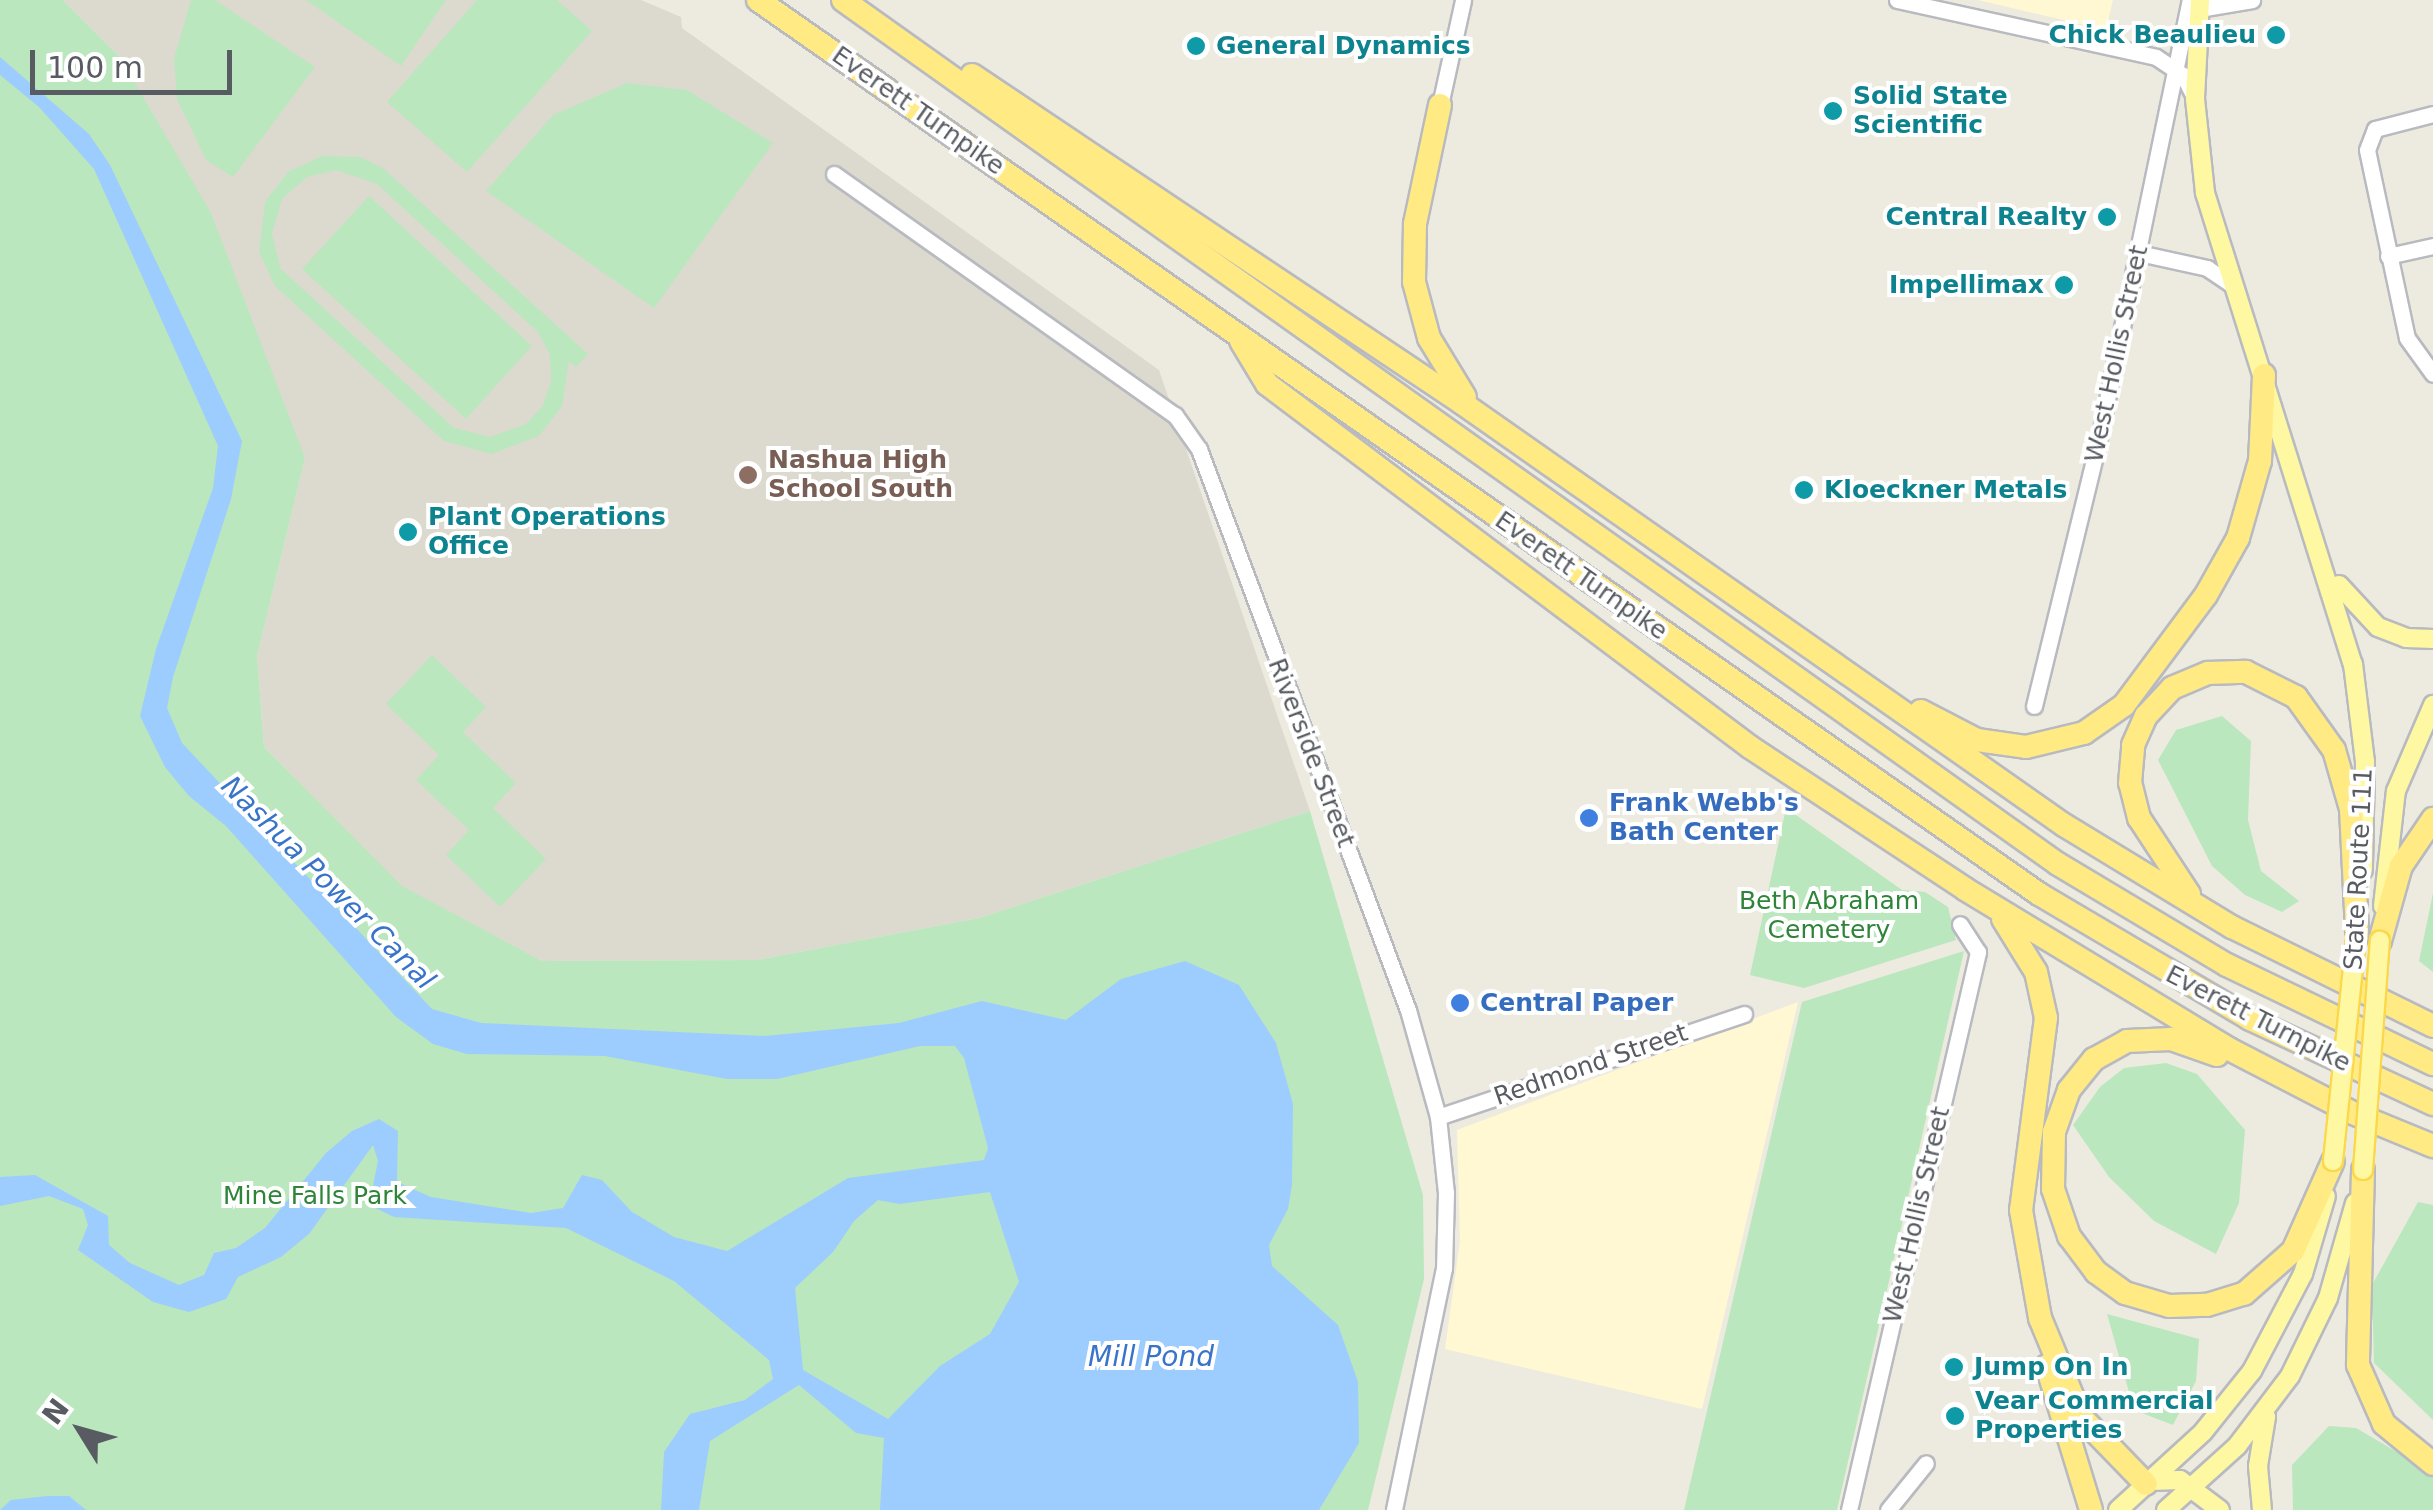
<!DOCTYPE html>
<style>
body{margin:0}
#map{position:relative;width:2433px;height:1510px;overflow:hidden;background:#edebdf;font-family:"DejaVu Sans",sans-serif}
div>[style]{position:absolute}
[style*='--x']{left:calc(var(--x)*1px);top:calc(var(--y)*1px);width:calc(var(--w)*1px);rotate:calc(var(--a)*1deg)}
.commercial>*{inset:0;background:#fff8d2}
.education>*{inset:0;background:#dcdace}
.green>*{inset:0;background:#bae7bd}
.water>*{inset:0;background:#9dccff}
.roads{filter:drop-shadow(2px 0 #b8bac0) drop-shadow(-2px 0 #b8bac0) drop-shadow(0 2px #b8bac0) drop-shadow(0 -2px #b8bac0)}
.minor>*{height:15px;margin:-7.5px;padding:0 7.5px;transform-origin:7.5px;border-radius:7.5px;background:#fff}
.major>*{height:18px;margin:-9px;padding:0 9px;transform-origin:9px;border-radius:9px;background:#fff8a2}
.highway>*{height:22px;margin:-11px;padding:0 11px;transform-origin:11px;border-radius:11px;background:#ffea84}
.bridges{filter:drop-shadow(2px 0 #fbd84b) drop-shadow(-2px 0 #fbd84b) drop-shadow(0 2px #fbd84b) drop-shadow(0 -2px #fbd84b)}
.major-bridge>*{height:18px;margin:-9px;padding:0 9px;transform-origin:9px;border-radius:9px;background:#fff8a2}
.dots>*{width:28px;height:28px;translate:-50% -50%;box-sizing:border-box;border:5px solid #fff;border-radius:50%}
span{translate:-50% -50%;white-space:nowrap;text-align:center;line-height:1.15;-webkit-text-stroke:8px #fff;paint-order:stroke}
.culture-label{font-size:25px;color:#0d838f;font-weight:700}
.right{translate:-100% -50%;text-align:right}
.left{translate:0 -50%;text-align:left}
.street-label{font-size:25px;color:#585c62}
.education-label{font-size:25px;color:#785e54;font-weight:700}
.shop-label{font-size:25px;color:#366cbe;font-weight:700}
.park-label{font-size:25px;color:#2e8439}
.water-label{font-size:28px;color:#3973ca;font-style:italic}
.north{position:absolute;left:30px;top:1380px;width:100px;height:100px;-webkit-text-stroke:8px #fff;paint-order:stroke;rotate:307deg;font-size:28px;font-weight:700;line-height:40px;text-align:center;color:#585c62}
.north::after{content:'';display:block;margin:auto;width:35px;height:45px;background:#585c62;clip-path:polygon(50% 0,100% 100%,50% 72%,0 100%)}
.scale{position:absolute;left:30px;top:50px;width:202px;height:45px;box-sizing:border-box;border:5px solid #585c62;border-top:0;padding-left:12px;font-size:30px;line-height:35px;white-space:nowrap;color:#585c62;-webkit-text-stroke:8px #fff;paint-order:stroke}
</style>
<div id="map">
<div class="commercial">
<i style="clip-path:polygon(1978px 0,2113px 0,2106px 30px)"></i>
<i style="clip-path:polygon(1798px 1002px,1702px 1409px,1445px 1349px,1460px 1241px,1457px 1130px)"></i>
</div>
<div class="education">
<i style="clip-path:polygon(63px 0,641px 0,681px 17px,682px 28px,1159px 370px,1310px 811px,979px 918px,757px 960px,542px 961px,402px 887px,264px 747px,257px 656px,305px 458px,119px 56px)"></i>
</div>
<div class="green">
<i style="clip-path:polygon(0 0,63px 0,119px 56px,211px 213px,305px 458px,257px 656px,264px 747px,402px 886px,542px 961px,757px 960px,979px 918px,1310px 811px,1423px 1195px,1424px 1279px,1368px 1510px,0 1510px)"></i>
<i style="clip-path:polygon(191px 0,215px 0,315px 67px,233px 177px,206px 160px,177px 99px,174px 59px)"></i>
<i style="clip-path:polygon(306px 0,446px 0,401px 66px)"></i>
<i style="clip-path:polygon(477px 0,557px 0,592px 31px,467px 172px,387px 102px)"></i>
<i style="clip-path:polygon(627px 83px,687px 90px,773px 143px,654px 308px,486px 191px,553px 115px)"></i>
<i style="clip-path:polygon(evenodd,322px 156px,360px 157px,383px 168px,588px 354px,576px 367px,569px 361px,562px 406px,539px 436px,492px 454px,444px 441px,275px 286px,259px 252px,265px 202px,288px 172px,322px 156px,336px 170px,377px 184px,538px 332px,550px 355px,551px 382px,542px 407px,526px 424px,490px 437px,454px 428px,280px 268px,272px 234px,282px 199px,307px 177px,336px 170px)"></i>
<i style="clip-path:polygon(369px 196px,532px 346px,466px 419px,302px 269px)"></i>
<i style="clip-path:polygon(432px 655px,486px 707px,463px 732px,516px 783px,493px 808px,546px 859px,500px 907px,446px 855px,469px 830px,416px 780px,439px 755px,386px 704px)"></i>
<i style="clip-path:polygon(2222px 716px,2251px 741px,2248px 820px,2261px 871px,2299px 901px,2282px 912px,2245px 895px,2212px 866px,2158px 760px,2176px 730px)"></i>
<i style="clip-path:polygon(1786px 808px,1902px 890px,1925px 892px,1948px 907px,1956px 940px,1804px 988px,1750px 975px)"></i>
<i style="clip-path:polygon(2433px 893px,2433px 972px,2419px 961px)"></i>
<i style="clip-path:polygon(1964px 951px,1837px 1510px,1684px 1510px,1802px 1002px)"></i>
<i style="clip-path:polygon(2166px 1063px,2197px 1074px,2245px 1130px,2239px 1203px,2216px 1254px,2154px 1221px,2109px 1177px,2073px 1125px,2100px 1087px,2124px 1068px)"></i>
<i style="clip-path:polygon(2418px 1202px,2433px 1205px,2433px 1420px,2374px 1363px,2372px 1285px)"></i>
<i style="clip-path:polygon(2107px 1314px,2199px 1339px,2196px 1381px,2173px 1425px,2134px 1410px)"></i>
<i style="clip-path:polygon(2329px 1426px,2356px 1428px,2433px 1473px,2433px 1510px,2293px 1510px,2292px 1465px)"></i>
</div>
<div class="water">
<i style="clip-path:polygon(evenodd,0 57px,89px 134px,110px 165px,242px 441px,231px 499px,173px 677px,167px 708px,182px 743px,432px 1009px,481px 1023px,765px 1036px,899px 1023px,982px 1001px,1066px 1020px,1121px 979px,1185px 961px,1239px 985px,1276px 1043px,1293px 1104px,1292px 1184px,1288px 1209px,1269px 1245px,1272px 1266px,1338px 1325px,1358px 1382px,1359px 1443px,1319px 1510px,880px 1510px,884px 1438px,856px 1433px,799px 1385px,710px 1441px,699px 1510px,661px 1510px,664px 1452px,690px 1414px,745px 1400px,773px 1379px,769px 1360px,674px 1281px,566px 1228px,394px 1217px,369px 1205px,378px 1161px,373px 1145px,309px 1234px,281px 1257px,238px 1277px,226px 1299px,189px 1312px,153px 1302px,78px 1250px,88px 1225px,83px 1209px,49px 1196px,0 1206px,0 1177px,35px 1175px,108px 1216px,109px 1245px,130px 1263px,179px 1285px,204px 1275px,214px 1253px,236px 1248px,265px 1228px,326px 1153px,352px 1131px,379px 1119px,398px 1131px,397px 1182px,431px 1197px,531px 1213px,563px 1208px,582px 1175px,602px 1180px,632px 1212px,674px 1237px,727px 1251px,848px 1178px,984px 1160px,988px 1148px,964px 1058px,955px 1046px,920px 1046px,777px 1079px,727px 1079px,605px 1056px,467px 1054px,433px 1044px,396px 1017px,226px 826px,189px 796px,165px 767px,140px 716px,156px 649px,213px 488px,218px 446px,94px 169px,39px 107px,0 75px,0 57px,990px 1192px,1019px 1282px,990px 1334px,940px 1366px,888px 1419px,803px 1370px,795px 1288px,833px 1252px,854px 1221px,878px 1200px,899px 1204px,990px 1192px)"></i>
<i style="clip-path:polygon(47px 1496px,69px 1496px,86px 1510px,0 1510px,11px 1500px)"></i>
</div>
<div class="roads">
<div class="minor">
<i style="--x:1897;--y:0;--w:265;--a:12.4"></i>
<i style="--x:2156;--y:57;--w:32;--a:34"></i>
<i style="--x:2183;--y:75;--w:27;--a:63"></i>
<i style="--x:2199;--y:9;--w:54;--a:-9.6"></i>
<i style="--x:1440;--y:105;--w:107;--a:-77.6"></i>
<i style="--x:2433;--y:114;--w:60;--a:165.5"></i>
<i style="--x:2375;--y:129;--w:22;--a:111"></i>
<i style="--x:2367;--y:150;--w:192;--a:78"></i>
<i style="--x:2407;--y:338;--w:44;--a:54.2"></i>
<i style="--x:834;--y:174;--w:418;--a:35.3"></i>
<i style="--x:1175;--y:415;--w:42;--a:54.8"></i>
<i style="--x:1199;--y:449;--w:599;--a:69.57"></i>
<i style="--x:1408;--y:1010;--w:111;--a:74.3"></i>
<i style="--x:1438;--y:1117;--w:76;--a:84"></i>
<i style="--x:1446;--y:1193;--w:75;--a:91.5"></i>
<i style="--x:1444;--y:1268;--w:247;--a:101.7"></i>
<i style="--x:2139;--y:253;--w:70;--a:12.4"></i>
<i style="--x:2207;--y:268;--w:30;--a:34"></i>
<i style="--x:2388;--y:256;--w:46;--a:-12.5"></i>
<i style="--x:2034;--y:706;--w:266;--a:-76.3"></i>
<i style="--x:2097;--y:448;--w:458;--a:-78.3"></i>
<i style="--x:1438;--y:1117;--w:323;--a:-18.6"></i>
<i style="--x:1849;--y:1510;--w:573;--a:-76.98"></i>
<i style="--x:1978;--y:952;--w:33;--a:-123"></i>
<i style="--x:1888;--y:1510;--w:60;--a:-51"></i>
</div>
<div class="major">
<i style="--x:2200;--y:0;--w:99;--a:92.9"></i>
<i style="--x:2195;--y:99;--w:95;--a:83.9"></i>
<i style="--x:2205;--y:193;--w:494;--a:72.6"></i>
<i style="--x:2353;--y:664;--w:99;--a:83"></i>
<i style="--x:2365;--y:762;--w:108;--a:91.1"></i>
<i style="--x:2339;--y:585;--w:57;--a:47.1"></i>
<i style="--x:2378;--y:627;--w:30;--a:21"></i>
<i style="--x:2406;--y:638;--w:27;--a:2"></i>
<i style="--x:2383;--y:906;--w:116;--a:-83.6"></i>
<i style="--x:2396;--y:791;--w:94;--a:-66.7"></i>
<i style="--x:2150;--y:1481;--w:30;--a:-2"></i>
<i style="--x:2180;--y:1480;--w:50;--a:36.9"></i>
<i style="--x:2118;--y:1510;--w:115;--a:-42.5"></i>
<i style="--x:2203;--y:1432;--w:78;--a:-51.2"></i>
<i style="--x:2252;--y:1371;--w:110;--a:-62.3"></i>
<i style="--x:2303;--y:1274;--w:81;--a:-73.6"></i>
<i style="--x:2166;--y:1510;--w:96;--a:-42"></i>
<i style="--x:2237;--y:1446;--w:88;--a:-52.9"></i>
<i style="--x:2290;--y:1376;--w:87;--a:-64"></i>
<i style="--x:2328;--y:1298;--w:99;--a:-74.1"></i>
<i style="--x:2262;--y:1510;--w:44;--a:-95.2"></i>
<i style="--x:2258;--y:1466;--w:50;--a:-80.7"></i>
</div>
<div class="highway">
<i style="--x:758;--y:0;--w:1562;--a:34.91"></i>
<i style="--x:2039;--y:894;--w:245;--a:30.6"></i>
<i style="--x:2250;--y:1019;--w:202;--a:24.9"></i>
<i style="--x:843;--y:0;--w:1491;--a:35.42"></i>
<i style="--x:2058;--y:864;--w:197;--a:30.9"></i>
<i style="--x:2227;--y:965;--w:229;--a:25.7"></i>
<i style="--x:972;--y:75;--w:590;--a:33.8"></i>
<i style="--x:1462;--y:403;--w:735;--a:35.03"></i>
<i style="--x:2064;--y:825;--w:197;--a:31.3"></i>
<i style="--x:2232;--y:927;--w:224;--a:26.2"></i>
<i style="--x:1440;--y:105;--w:122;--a:101.9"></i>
<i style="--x:1415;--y:224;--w:58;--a:91"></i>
<i style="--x:1414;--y:282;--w:58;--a:75"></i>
<i style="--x:1429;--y:338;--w:69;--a:58.6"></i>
<i style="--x:1241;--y:341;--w:50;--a:58.8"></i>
<i style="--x:1267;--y:384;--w:604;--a:36.93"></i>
<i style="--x:1750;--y:747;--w:258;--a:33.4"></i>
<i style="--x:1965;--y:889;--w:309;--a:31.2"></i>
<i style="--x:2229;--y:1049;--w:135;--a:27.3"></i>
<i style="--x:1921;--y:711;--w:63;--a:27.4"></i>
<i style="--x:1977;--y:740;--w:49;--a:8.1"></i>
<i style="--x:2026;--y:747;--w:60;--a:-13.6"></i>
<i style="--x:2084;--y:733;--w:49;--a:-35"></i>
<i style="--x:2124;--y:705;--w:137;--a:-53.3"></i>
<i style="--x:2206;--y:595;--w:65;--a:-60.7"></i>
<i style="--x:2238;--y:538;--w:80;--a:-74.1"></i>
<i style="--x:2260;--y:461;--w:86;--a:-87.3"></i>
<i style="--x:2189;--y:894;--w:91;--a:-123.3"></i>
<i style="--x:2139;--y:818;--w:36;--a:-104"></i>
<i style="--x:2130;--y:783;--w:38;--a:-85"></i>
<i style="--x:2133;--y:745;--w:32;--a:-66"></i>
<i style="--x:2146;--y:716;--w:38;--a:-47"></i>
<i style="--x:2172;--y:688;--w:39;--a:-23"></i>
<i style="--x:2208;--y:673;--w:38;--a:-2"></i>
<i style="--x:2246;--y:672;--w:56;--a:26.6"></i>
<i style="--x:2296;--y:697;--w:65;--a:54.4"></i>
<i style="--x:2334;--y:750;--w:61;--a:73.9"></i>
<i style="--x:2351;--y:809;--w:121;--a:87.2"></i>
<i style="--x:2003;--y:919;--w:62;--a:58.1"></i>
<i style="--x:2036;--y:972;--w:47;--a:77.7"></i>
<i style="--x:2046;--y:1018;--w:194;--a:97.4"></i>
<i style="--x:2021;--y:1210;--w:110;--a:80"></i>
<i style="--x:2040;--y:1318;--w:107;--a:67.5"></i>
<i style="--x:2081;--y:1417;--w:93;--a:45.9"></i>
<i style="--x:2380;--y:941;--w:78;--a:-74.4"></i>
<i style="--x:2401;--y:866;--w:57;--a:-55.8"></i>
<i style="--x:2217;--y:1055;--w:49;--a:-160.8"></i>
<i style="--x:2171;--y:1039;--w:44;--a:177.4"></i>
<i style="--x:2127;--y:1041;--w:38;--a:151"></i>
<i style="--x:2094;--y:1059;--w:40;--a:129"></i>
<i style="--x:2069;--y:1090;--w:45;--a:109.7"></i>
<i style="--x:2054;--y:1132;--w:57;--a:91"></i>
<i style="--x:2053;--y:1189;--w:50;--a:71.2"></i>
<i style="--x:2069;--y:1236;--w:45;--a:53.1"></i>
<i style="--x:2096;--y:1272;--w:36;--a:36"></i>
<i style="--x:2125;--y:1293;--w:46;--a:16.5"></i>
<i style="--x:2169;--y:1306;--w:38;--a:-2"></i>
<i style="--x:2207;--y:1305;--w:39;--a:-17"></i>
<i style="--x:2244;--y:1294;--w:65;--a:-41.3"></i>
<i style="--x:2293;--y:1251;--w:98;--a:-66"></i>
<i style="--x:2348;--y:1111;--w:92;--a:22.4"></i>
<i style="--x:2363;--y:1170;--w:195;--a:91.5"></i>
<i style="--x:2358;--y:1365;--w:64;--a:66.2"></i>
<i style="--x:2384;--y:1424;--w:63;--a:39.2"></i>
<i style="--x:2047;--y:1366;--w:151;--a:73"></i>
</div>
</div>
<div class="bridges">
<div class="major-bridge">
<i style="--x:2333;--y:1161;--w:232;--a:-84.1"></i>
<i style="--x:2363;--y:1170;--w:230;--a:-85.8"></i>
</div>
</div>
<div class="dots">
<i style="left:2276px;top:35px;background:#0f9aa8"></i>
<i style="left:1196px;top:46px;background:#0f9aa8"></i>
<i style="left:1833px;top:111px;background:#0f9aa8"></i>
<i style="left:2107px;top:217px;background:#0f9aa8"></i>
<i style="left:2064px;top:285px;background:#0f9aa8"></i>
<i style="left:748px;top:475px;background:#8d6e63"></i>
<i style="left:1804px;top:490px;background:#0f9aa8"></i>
<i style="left:408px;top:532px;background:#0f9aa8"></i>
<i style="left:1589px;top:818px;background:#3f7fe0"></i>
<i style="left:1460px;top:1003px;background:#3f7fe0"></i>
<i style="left:1954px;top:1367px;background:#0f9aa8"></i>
<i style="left:1955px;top:1416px;background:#0f9aa8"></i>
</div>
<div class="culture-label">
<span class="right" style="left:2256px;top:35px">Chick Beaulieu</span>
<span class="left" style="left:1216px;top:46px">General Dynamics</span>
<span class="left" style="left:1853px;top:111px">Solid State<br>Scientific</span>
<span class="right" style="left:2087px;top:217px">Central Realty</span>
<span class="right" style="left:2044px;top:285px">Impellimax</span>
<span class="left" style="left:1824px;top:490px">Kloeckner Metals</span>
<span class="left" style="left:428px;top:532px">Plant Operations<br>Office</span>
<span class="left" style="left:1974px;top:1367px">Jump On In</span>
<span class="left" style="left:1975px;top:1416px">Vear Commercial<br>Properties</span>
</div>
<div class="street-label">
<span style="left:918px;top:111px;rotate:35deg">Everett Turnpike</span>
<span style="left:2117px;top:354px;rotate:-78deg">West Hollis Street</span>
<span style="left:1581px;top:576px;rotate:35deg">Everett Turnpike</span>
<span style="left:1311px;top:753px;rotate:69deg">Riverside Street</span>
<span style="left:2359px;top:869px;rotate:-87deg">State Route 111</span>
<span style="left:2258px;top:1019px;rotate:27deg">Everett Turnpike</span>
<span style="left:1591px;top:1065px;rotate:-19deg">Redmond Street</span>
<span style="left:1917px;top:1215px;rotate:-77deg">West Hollis Street</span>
</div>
<div class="education-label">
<span class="left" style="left:768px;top:475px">Nashua High<br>School South</span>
</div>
<div class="shop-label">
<span class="left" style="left:1609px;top:818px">Frank Webb's<br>Bath Center</span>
<span class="left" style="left:1480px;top:1003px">Central Paper</span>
</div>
<div class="park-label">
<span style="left:1829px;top:916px">Beth Abraham<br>Cemetery</span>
<span style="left:315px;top:1196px">Mine Falls Park</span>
</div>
<div class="water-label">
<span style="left:328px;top:883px;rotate:45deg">Nashua Power Canal</span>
<span style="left:1151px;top:1357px">Mill Pond</span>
</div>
<div class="north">N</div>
<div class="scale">100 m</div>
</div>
